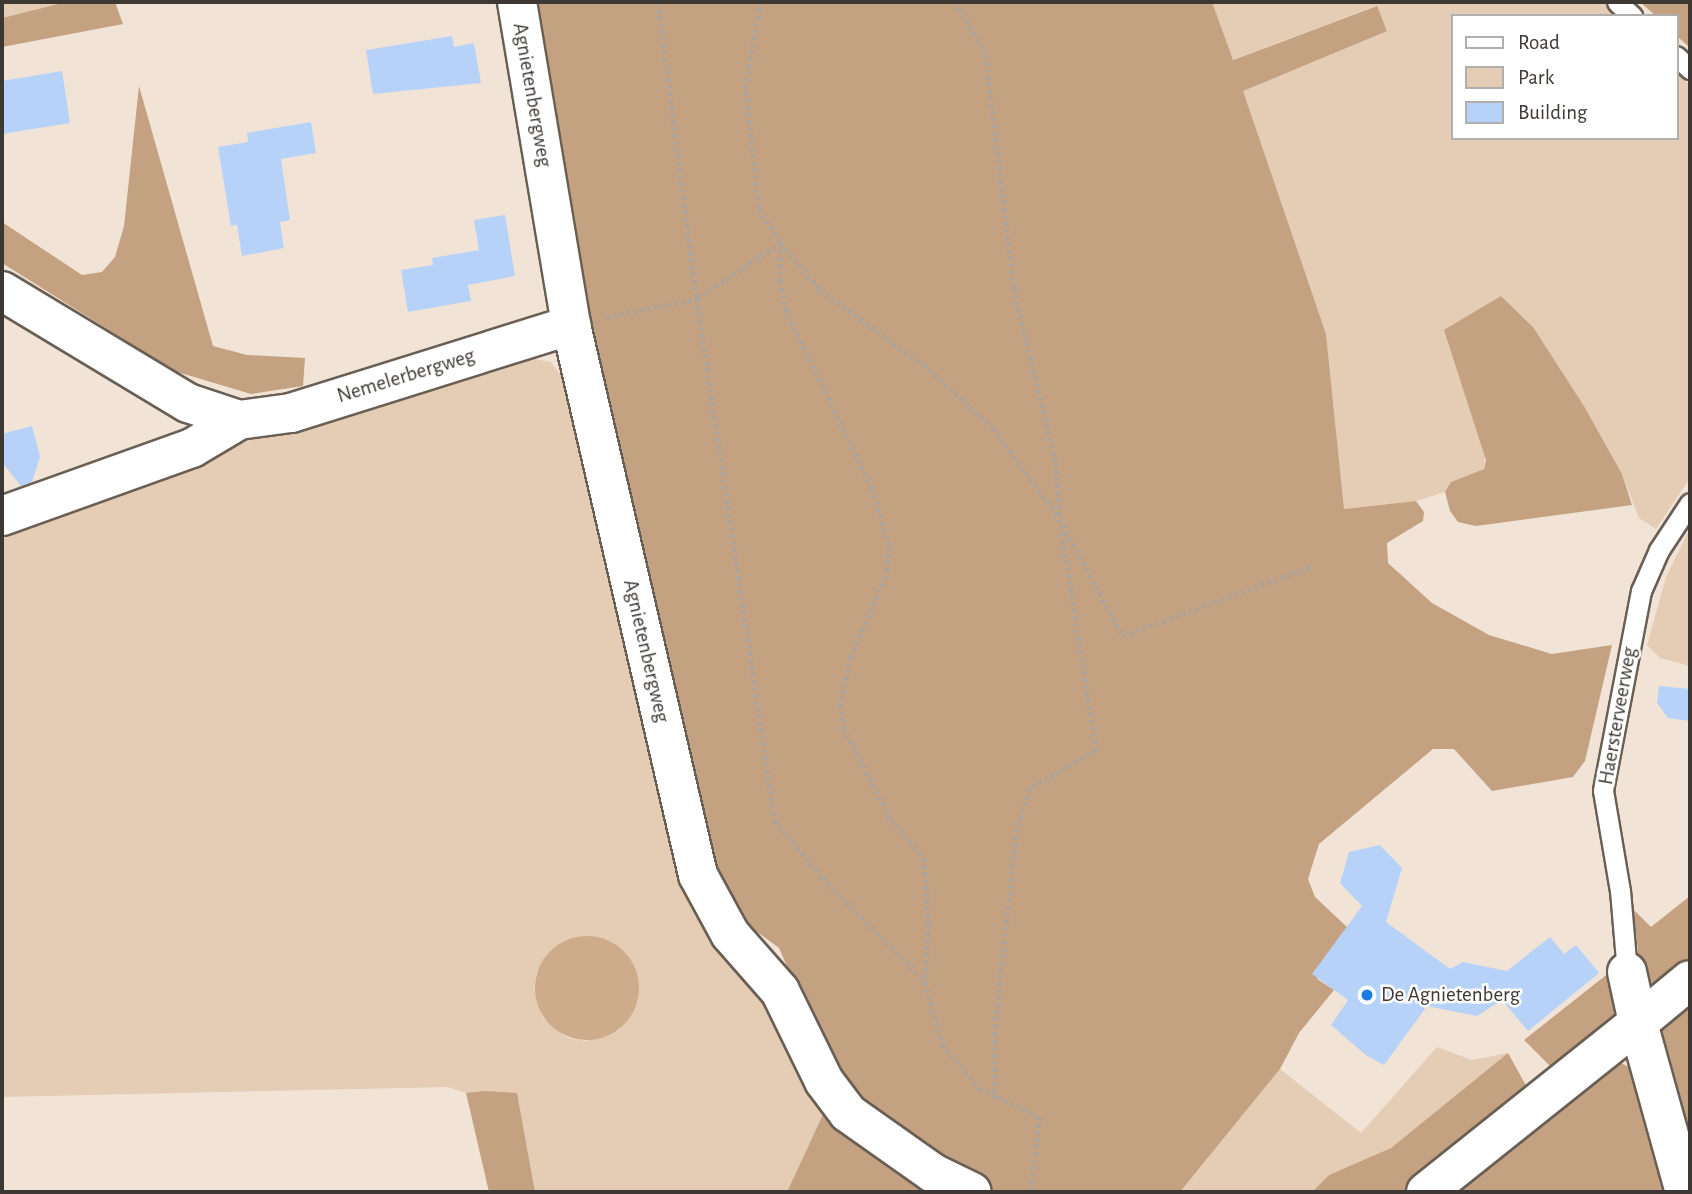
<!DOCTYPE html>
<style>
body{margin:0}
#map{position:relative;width:1692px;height:1194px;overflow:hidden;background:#f1e4d7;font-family:"Alegreya Sans",sans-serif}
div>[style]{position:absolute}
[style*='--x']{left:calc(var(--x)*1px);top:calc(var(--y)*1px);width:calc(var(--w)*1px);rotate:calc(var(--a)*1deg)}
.green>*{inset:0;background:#e4ccb5}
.forest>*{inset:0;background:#c3a181}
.water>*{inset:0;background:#ceab8a}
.round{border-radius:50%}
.building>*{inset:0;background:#b6d2f8}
.path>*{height:4.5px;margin-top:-2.25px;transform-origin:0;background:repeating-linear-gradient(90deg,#ada399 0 3.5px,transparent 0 7px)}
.roads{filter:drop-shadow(2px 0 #6a5f54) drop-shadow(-2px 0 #6a5f54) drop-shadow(0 2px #6a5f54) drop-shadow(0 -2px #6a5f54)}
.service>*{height:19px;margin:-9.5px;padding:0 9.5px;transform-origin:9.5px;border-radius:9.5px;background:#fff}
.minor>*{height:38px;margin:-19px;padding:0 19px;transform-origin:19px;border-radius:19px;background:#fff}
.tertiary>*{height:38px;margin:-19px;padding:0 19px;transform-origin:19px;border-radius:19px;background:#fff}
.dots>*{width:19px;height:19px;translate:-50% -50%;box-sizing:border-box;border:4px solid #fff;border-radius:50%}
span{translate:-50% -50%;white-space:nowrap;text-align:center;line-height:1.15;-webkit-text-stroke:5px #fff;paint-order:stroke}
.street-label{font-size:21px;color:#3d3833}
.poi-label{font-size:21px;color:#3d3833}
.left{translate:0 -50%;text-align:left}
.frame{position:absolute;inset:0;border:4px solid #3d3833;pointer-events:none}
.legend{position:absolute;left:1451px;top:14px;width:228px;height:126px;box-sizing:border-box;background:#fff;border:2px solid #b1afad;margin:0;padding:9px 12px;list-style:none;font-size:21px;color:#3d3833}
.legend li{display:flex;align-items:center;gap:14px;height:35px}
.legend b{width:35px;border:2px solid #b1afad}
</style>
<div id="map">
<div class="green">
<i style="clip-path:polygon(2px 2px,66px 2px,2px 18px)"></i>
<i style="clip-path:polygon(1212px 2px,1603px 2px,1619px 16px,1452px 16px,1452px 138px,1676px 138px,1676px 72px,1690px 85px,1690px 478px,1656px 529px,1639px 518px,1622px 474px,1584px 406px,1533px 327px,1501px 296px,1484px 469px,1451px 482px,1445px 492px,1416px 501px,1344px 509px,1326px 334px,1242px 91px,1387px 30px,1376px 6px,1232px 60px)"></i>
<i style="clip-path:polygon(evenodd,528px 358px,551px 362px,570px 388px,760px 986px,826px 1108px,787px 1192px,535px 1192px,517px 1093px,466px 1093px,447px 1087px,2px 1097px,2px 527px,235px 445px,528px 358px,586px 936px,616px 945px,628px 955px,638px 1001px,619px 1030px,586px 1041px,568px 1038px,543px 1018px,534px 987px,537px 971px,586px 936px)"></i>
<i style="clip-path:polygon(1690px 528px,1690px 666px,1660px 658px,1647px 645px,1666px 577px)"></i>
<i style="clip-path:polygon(1437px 1047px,1472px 1060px,1508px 1053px,1391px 1148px,1329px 1175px,1312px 1192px,1180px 1192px,1280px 1069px,1361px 1133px)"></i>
</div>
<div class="forest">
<i style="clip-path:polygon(66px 2px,115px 2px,123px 24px,2px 47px,2px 18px)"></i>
<i style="clip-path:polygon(528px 2px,1212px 2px,1233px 60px,1377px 6px,1387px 31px,1243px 91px,1326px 334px,1344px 509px,1416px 501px,1424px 512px,1423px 521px,1387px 543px,1388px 563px,1432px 603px,1489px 635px,1552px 654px,1612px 645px,1585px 761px,1573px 777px,1492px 791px,1454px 749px,1433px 749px,1319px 844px,1308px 879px,1315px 897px,1348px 928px,1317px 979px,1334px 990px,1299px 1033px,1280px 1069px,1180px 1192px,995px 1192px,984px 1187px,855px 1098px,829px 1062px,779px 948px,749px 926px,725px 893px,708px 858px,600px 405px)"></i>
<i style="clip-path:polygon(1640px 2px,1690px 2px,1690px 48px,1676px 35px,1676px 16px,1656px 16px)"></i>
<i style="clip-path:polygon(139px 86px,213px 346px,247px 355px,305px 358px,303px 386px,251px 394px,174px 371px,2px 263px,2px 222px,82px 275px,102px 272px,115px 257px,124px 226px)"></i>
<i style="clip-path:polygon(1501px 296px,1533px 327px,1584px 406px,1622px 474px,1632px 505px,1476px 526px,1458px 522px,1450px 511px,1445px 492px,1451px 482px,1484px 469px,1486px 460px,1444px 330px)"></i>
<i style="clip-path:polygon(1690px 896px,1690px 964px,1651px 992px,1640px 967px,1633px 909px,1651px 927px)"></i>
<i style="clip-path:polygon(1615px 968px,1625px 1012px,1555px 1071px,1524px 1040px)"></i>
<i style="clip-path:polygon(1690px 995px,1690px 1135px,1659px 1022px)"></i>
<i style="clip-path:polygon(1508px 1053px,1528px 1089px,1413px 1192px,1312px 1192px,1329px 1175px,1391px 1148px)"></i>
<i style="clip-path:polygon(1616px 1061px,1641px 1072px,1669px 1192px,1444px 1192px)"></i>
<i style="clip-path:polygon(485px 1091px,517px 1093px,535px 1192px,489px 1192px,466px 1093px)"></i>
<i style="clip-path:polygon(826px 1108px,942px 1192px,787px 1192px)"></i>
</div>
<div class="water">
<i class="round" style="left:535px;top:936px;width:104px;height:104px"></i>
</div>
<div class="building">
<i style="clip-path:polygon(452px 36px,454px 47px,474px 43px,481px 83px,373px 94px,366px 50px)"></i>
<i style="clip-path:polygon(62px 71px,70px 123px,2px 134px,2px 81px)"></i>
<i style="clip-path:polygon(311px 122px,316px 153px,281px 159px,290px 220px,280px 222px,284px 248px,242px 256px,237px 225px,231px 226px,218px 147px,248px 142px,247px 133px)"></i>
<i style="clip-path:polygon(505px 215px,515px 276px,468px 285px,471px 301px,408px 312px,401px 270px,433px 265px,432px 258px,479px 250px,474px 220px)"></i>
<i style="clip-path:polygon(32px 426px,40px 457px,32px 482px,21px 486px,2px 462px,2px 434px)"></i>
<i style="clip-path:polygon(1659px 686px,1690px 689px,1690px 721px,1668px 718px,1657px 703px)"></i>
<i style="clip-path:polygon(1380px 845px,1402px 868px,1386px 922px,1450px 969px,1463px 962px,1507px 971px,1550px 937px,1564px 954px,1576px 945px,1599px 973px,1528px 1031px,1502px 1000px,1477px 1016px,1427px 1006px,1384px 1065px,1367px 1056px,1331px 1025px,1348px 1000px,1312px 974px,1362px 906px,1340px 883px,1349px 852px)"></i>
</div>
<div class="path">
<i style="--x:658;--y:2;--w:300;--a:82.5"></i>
<i style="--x:697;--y:299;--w:527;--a:81.49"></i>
<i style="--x:775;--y:820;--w:74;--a:50.5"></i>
<i style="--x:822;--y:877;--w:146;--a:45.3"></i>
<i style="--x:761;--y:2;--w:84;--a:100.2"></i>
<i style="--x:746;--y:85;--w:125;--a:84"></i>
<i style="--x:759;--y:209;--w:40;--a:57.1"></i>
<i style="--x:781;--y:243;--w:38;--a:92"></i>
<i style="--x:780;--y:281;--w:35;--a:77"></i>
<i style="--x:788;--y:315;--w:192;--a:64.1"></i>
<i style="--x:872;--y:488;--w:62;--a:73"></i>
<i style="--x:890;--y:547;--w:30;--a:98"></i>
<i style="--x:886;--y:577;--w:86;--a:113.9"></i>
<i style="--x:851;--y:656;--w:49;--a:101.8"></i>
<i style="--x:841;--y:704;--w:24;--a:83"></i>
<i style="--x:844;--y:728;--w:103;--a:62.9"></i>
<i style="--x:891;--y:820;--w:50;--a:49"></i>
<i style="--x:924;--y:858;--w:67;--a:85.7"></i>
<i style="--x:929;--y:925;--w:57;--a:94"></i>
<i style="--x:925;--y:982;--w:65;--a:73.8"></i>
<i style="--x:943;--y:1044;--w:57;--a:50.7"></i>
<i style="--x:979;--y:1088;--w:68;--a:25.4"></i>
<i style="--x:1040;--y:1117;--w:76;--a:96.8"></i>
<i style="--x:956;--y:2;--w:61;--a:60.5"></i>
<i style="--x:986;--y:55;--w:235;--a:83.1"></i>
<i style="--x:1014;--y:288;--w:180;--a:76.5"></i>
<i style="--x:1056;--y:463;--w:56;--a:85.9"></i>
<i style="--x:1060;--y:519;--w:133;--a:61.7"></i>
<i style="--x:1123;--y:636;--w:202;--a:-20.3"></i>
<i style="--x:606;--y:317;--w:93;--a:-11.2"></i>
<i style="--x:697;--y:299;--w:101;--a:-33.7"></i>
<i style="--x:781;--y:243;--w:61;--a:50.3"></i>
<i style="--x:820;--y:290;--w:128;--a:35.8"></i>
<i style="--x:924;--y:365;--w:93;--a:42.4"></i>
<i style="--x:993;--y:428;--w:113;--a:53.6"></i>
<i style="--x:1060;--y:519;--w:234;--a:81.1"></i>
<i style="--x:1096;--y:750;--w:77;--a:149.4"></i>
<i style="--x:1030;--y:789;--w:49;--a:106.6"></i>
<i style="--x:1016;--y:836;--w:198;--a:96.1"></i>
<i style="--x:995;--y:1033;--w:65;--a:90"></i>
</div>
<div class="roads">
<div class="service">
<i style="--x:1617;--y:2;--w:21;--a:43"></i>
<i style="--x:1676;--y:56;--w:19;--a:43"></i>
<i style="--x:1627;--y:972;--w:81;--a:-94.9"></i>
<i style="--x:1620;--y:891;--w:102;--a:-99.6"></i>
<i style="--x:1603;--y:790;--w:203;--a:-79.2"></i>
<i style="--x:1641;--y:591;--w:45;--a:-66.3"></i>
<i style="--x:1659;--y:550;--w:56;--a:-56.6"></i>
</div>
<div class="minor">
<i style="--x:2;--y:291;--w:217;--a:31.1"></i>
<i style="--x:188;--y:403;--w:54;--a:18.4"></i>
<i style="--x:239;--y:420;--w:52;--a:-7.7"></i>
<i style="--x:291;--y:413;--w:294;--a:-17.4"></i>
<i style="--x:2;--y:516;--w:202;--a:-19.7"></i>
<i style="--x:192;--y:448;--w:55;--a:-30.8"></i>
<i style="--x:1627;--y:972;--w:52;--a:77.8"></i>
<i style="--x:1638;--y:1023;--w:67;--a:-39.6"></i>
</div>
<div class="tertiary">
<i style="--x:517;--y:2;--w:327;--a:80.5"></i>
<i style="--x:571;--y:325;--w:564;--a:77"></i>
<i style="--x:698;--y:875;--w:67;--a:61.5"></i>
<i style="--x:730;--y:934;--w:76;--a:48.7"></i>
<i style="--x:780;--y:991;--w:100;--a:63.9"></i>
<i style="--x:824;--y:1081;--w:40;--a:53"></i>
<i style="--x:848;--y:1113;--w:104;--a:35.2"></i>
<i style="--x:933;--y:1173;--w:43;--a:26"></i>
<i style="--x:1426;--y:1192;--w:271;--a:-38.6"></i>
<i style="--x:1638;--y:1023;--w:175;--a:74.5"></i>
</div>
</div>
<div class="dots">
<i style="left:1367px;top:995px;background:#1c7ce5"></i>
</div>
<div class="street-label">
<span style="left:532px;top:95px;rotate:80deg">Agnietenbergweg</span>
<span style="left:406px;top:376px;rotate:-17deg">Nemelerbergweg</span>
<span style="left:646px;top:651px;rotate:77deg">Agnietenbergweg</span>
<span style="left:1618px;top:716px;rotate:-80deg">Haersterveerweg</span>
</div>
<div class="poi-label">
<span class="left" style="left:1381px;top:995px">De Agnietenberg</span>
</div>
<div class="frame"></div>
<ul class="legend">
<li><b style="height:9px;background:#fff"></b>Road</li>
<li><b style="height:19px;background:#e4ccb5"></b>Park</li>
<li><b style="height:19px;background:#b6d2f8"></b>Building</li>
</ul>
</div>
